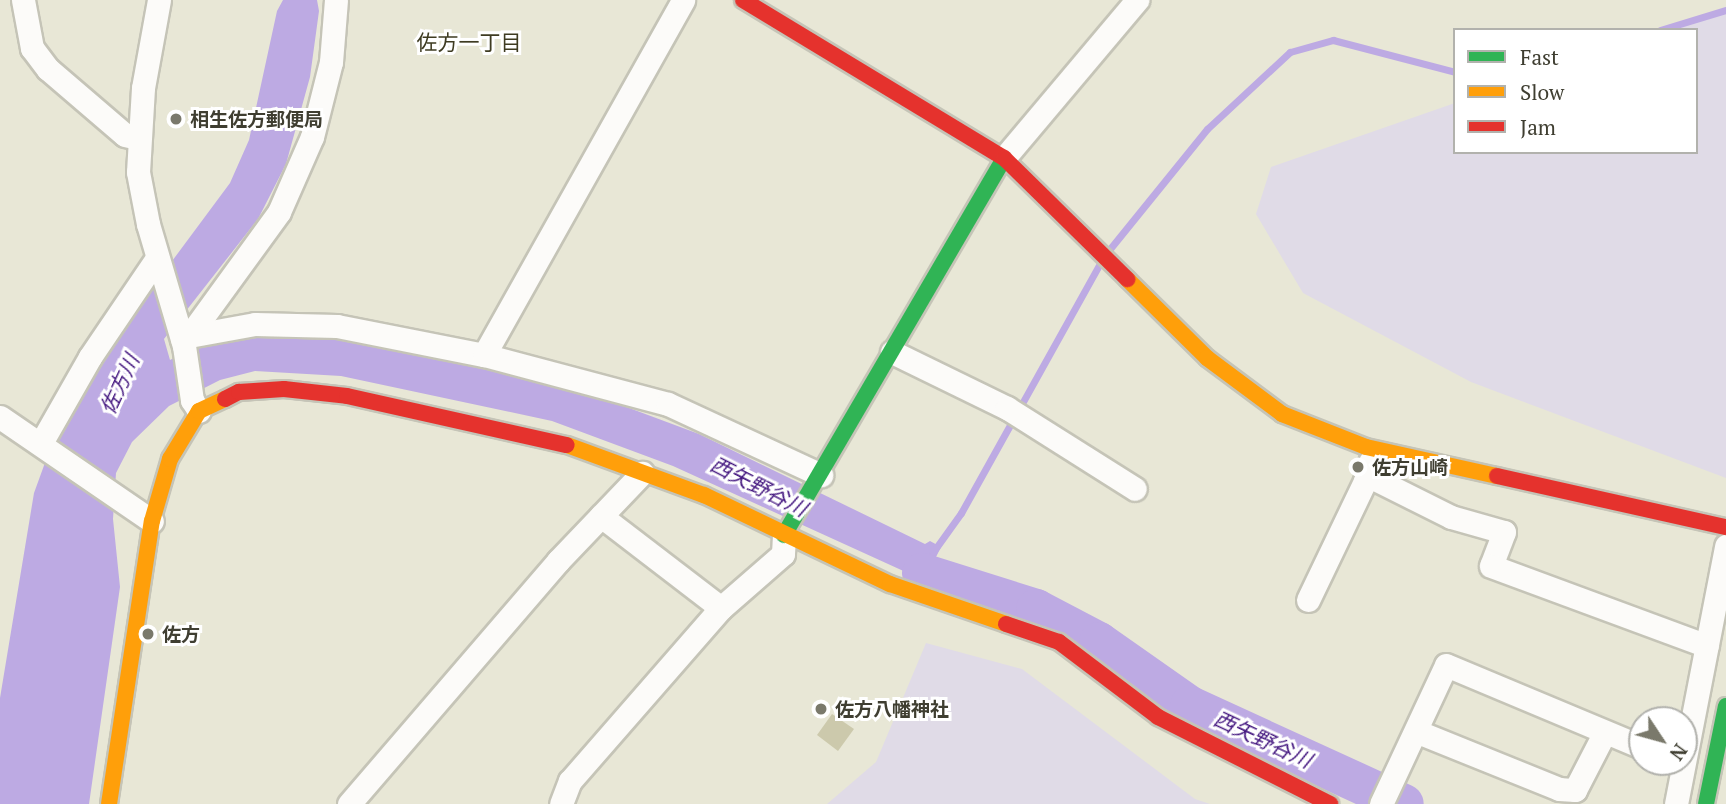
<!DOCTYPE html>
<meta charset="utf-8">
<style>
body{margin:0}
#map{position:relative;width:1726px;height:804px;overflow:hidden;background:#e8e7d6;font-family:"PT Serif","Noto Sans JP",serif}
div>[style]{position:absolute}
[style*='--x']{left:calc(var(--x)*1px);top:calc(var(--y)*1px);width:calc(var(--w)*1px);rotate:calc(var(--a)*1deg)}
.green>*{inset:0;background:#e0dbe7}
.water>*{inset:0;background:#bdaae3}
.stream>*{height:7px;margin:-3.5px;padding:0 3.5px;transform-origin:3.5px;border-radius:3.5px;background:#bdaae3}
.river>*{height:40px;margin:-20px;padding:0 20px;transform-origin:20px;border-radius:20px;background:#bdaae3}
.building>*{inset:0;background:#ccc9ac}
.roads{filter:drop-shadow(2px 0 #c5c4b7) drop-shadow(-2px 0 #c5c4b7) drop-shadow(0 2px #c5c4b7) drop-shadow(0 -2px #c5c4b7)}
.street>*{height:23px;margin:-11.5px;padding:0 11.5px;transform-origin:11.5px;border-radius:11.5px;background:#fcfbf9}
.fast>*{height:16px;margin:-8px;padding:0 8px;transform-origin:8px;border-radius:8px;background:#30b455}
.slow>*{height:16px;margin:-8px;padding:0 8px;transform-origin:8px;border-radius:8px;background:#ff9f0a}
.jam>*{height:16px;margin:-8px;padding:0 8px;transform-origin:8px;border-radius:8px;background:#e5322d}
.dots>*{width:19px;height:19px;translate:-50% -50%;box-sizing:border-box;border:4px solid #fff;border-radius:50%}
span{translate:-50% -50%;white-space:nowrap;text-align:center;line-height:1.15;-webkit-text-stroke:6px #fff;paint-order:stroke}
.poi-label{font-size:19px;color:#3f3e31;font-weight:700}
.left{translate:0 -50%;text-align:left}
.neighbourhood-label{font-size:21px;color:#3e3b21}
.water-label{font-size:21px;color:#451880;font-style:italic}
.legend{position:absolute;left:1453px;top:28px;width:245px;height:126px;box-sizing:border-box;background:#fff;border:2px solid #b2b2ad;margin:0;padding:9px 12px;list-style:none;font-size:21px;color:#3f3e31}
.legend li{display:flex;align-items:center;gap:14px;height:35px}
.legend b{width:35px;border:2px solid #b2b2ad}
.north{position:absolute;left:1628px;top:706px;width:70px;height:70px;box-sizing:border-box;background:#fff;border:2px solid #b2b2ad;border-radius:50%;rotate:126deg;font-size:19px;font-weight:700;line-height:28px;text-align:center;color:#3f3e31}
.north::after{content:'';display:block;margin:auto;width:24px;height:32px;background:#7a796b;clip-path:polygon(50% 0,100% 100%,50% 72%,0 100%)}
</style>
<div id="map">
<div class="green">
<i style="clip-path:polygon(1726px 12px,1726px 478px,1471px 382px,1303px 293px,1256px 214px,1271px 167px,1455px 103px,1455px 152px,1696px 152px,1696px 30px,1672px 30px)"></i>
<i style="clip-path:polygon(926px 643px,1022px 669px,1195px 799px,1210px 804px,827px 804px,876px 762px)"></i>
</div>
<div class="water">
<i style="clip-path:polygon(283px 0,317px 0,319px 11px,310px 77px,286px 164px,258px 219px,164px 339px,170px 360px,202px 344px,286px 332px,359px 341px,483px 366px,605px 399px,699px 434px,925px 544px,930px 541px,941px 547px,935px 559px,938px 570px,975px 582px,974px 595px,921px 579px,673px 466px,552px 421px,341px 376px,255px 371px,220px 380px,169px 406px,132px 442px,116px 473px,113px 519px,120px 587px,89px 804px,0 804px,0 698px,34px 493px,54px 438px,86px 377px,230px 183px,249px 140px,277px 11px)"></i>
</div>
<div class="stream">
<i style="--x:1660;--y:30;--w:69;--a:-16.9"></i>
<i style="--x:1109;--y:250;--w:156;--a:-51"></i>
<i style="--x:1207;--y:129;--w:113;--a:-42.9"></i>
<i style="--x:1290;--y:52;--w:45;--a:-15.6"></i>
<i style="--x:1333;--y:40;--w:126;--a:14.7"></i>
<i style="--x:933;--y:552;--w:48;--a:-54.3"></i>
<i style="--x:961;--y:513;--w:286;--a:-60.9"></i>
</div>
<div class="river">
<i style="--x:922;--y:573;--w:120;--a:17.5"></i>
<i style="--x:1036;--y:609;--w:71;--a:27.6"></i>
<i style="--x:1099;--y:642;--w:111;--a:35.1"></i>
<i style="--x:1190;--y:706;--w:235;--a:24.6"></i>
</div>
<div class="building">
<i style="clip-path:polygon(832px 714px,854px 729px,838px 751px,817px 735px)"></i>
</div>
<div class="roads">
<div class="street">
<i style="--x:23;--y:0;--w:49;--a:79.4"></i>
<i style="--x:32;--y:48;--w:26;--a:53"></i>
<i style="--x:48;--y:69;--w:101;--a:40.6"></i>
<i style="--x:125;--y:135;--w:13;--a:13"></i>
<i style="--x:159;--y:0;--w:89;--a:100.3"></i>
<i style="--x:143;--y:88;--w:84;--a:93.4"></i>
<i style="--x:138;--y:172;--w:53;--a:79.1"></i>
<i style="--x:148;--y:224;--w:127;--a:73.6"></i>
<i style="--x:184;--y:346;--w:55;--a:81.6"></i>
<i style="--x:192;--y:400;--w:13;--a:58"></i>
<i style="--x:1004;--y:158;--w:207;--a:-49.9"></i>
<i style="--x:189;--y:336;--w:67;--a:-10.3"></i>
<i style="--x:255;--y:324;--w:82;--a:1.4"></i>
<i style="--x:337;--y:326;--w:150;--a:11.2"></i>
<i style="--x:484;--y:355;--w:190;--a:14.9"></i>
<i style="--x:668;--y:404;--w:169;--a:24.9"></i>
<i style="--x:182;--y:339;--w:8;--a:-23"></i>
<i style="--x:189;--y:336;--w:153;--a:-54"></i>
<i style="--x:279;--y:212;--w:82;--a:-66.3"></i>
<i style="--x:312;--y:137;--w:77;--a:-75.8"></i>
<i style="--x:331;--y:62;--w:62;--a:-85.4"></i>
<i style="--x:892;--y:352;--w:128;--a:26"></i>
<i style="--x:1007;--y:408;--w:151;--a:32.3"></i>
<i style="--x:484;--y:355;--w:407;--a:-60.7"></i>
<i style="--x:0;--y:417;--w:184;--a:34.4"></i>
<i style="--x:41;--y:443;--w:99;--a:-60.3"></i>
<i style="--x:90;--y:357;--w:120;--a:-55.9"></i>
<i style="--x:1367;--y:475;--w:94;--a:26.6"></i>
<i style="--x:1451;--y:517;--w:55;--a:15.8"></i>
<i style="--x:1504;--y:532;--w:36;--a:111"></i>
<i style="--x:1491;--y:566;--w:230;--a:20.3"></i>
<i style="--x:601;--y:516;--w:151;--a:37.5"></i>
<i style="--x:1308;--y:600;--w:132;--a:-64.4"></i>
<i style="--x:1365;--y:481;--w:20;--a:-75"></i>
<i style="--x:1418;--y:732;--w:152;--a:22"></i>
<i style="--x:1559;--y:789;--w:16;--a:4"></i>
<i style="--x:1575;--y:790;--w:65;--a:-62.7"></i>
<i style="--x:349;--y:804;--w:321;--a:-49.3"></i>
<i style="--x:558;--y:561;--w:122;--a:-46.3"></i>
<i style="--x:561;--y:804;--w:25;--a:-69"></i>
<i style="--x:570;--y:781;--w:230;--a:-48.9"></i>
<i style="--x:721;--y:608;--w:82;--a:-41.1"></i>
<i style="--x:783;--y:554;--w:19;--a:-87"></i>
<i style="--x:1381;--y:804;--w:153;--a:-64.9"></i>
<i style="--x:1446;--y:665;--w:212;--a:22.7"></i>
<i style="--x:1676;--y:804;--w:263;--a:-79"></i>
</div>
<div class="fast">
<i style="--x:784;--y:535;--w:436;--a:-59.7"></i>
<i style="--x:1706;--y:804;--w:100;--a:-78.5"></i>
</div>
<div class="slow">
<i style="--x:1127;--y:279;--w:112;--a:44.6"></i>
<i style="--x:1207;--y:358;--w:94;--a:36.7"></i>
<i style="--x:1282;--y:414;--w:90;--a:21.4"></i>
<i style="--x:1366;--y:447;--w:134;--a:12.5"></i>
<i style="--x:567;--y:445;--w:146;--a:20.1"></i>
<i style="--x:704;--y:495;--w:206;--a:25.6"></i>
<i style="--x:890;--y:584;--w:123;--a:19"></i>
<i style="--x:109;--y:804;--w:286;--a:-81.4"></i>
<i style="--x:152;--y:521;--w:65;--a:-73.8"></i>
<i style="--x:170;--y:459;--w:56;--a:-58.9"></i>
<i style="--x:199;--y:411;--w:29;--a:-25"></i>
</div>
<div class="jam">
<i style="--x:743;--y:0;--w:305;--a:31.2"></i>
<i style="--x:1004;--y:158;--w:173;--a:44.5"></i>
<i style="--x:225;--y:399;--w:16;--a:-27"></i>
<i style="--x:239;--y:392;--w:45;--a:-3.8"></i>
<i style="--x:284;--y:389;--w:63;--a:6.3"></i>
<i style="--x:347;--y:396;--w:225;--a:12.6"></i>
<i style="--x:1497;--y:476;--w:235;--a:12.6"></i>
<i style="--x:1006;--y:624;--w:56;--a:18.8"></i>
<i style="--x:1059;--y:642;--w:124;--a:37.1"></i>
<i style="--x:1158;--y:717;--w:193;--a:26.8"></i>
</div>
</div>
<div class="dots">
<i style="left:176px;top:119px;background:#7a796b"></i>
<i style="left:1358px;top:467px;background:#7a796b"></i>
<i style="left:148px;top:634px;background:#7a796b"></i>
<i style="left:821px;top:709px;background:#7a796b"></i>
</div>
<div class="poi-label">
<span class="left" style="left:190px;top:119px">相生佐方郵便局</span>
<span class="left" style="left:1372px;top:467px">佐方山崎</span>
<span class="left" style="left:162px;top:634px">佐方</span>
<span class="left" style="left:835px;top:709px">佐方八幡神社</span>
</div>
<div class="neighbourhood-label">
<span style="left:469px;top:42px">佐方一丁目</span>
</div>
<div class="water-label">
<span style="left:119px;top:384px;rotate:-65deg">佐方川</span>
<span style="left:759px;top:486px;rotate:27deg">西矢野谷川</span>
<span style="left:1263px;top:739px;rotate:25deg">西矢野谷川</span>
</div>
<ul class="legend">
<li><b style="height:9px;background:#30b455"></b>Fast</li>
<li><b style="height:9px;background:#ff9f0a"></b>Slow</li>
<li><b style="height:9px;background:#e5322d"></b>Jam</li>
</ul>
<div class="north">N</div>
</div>
